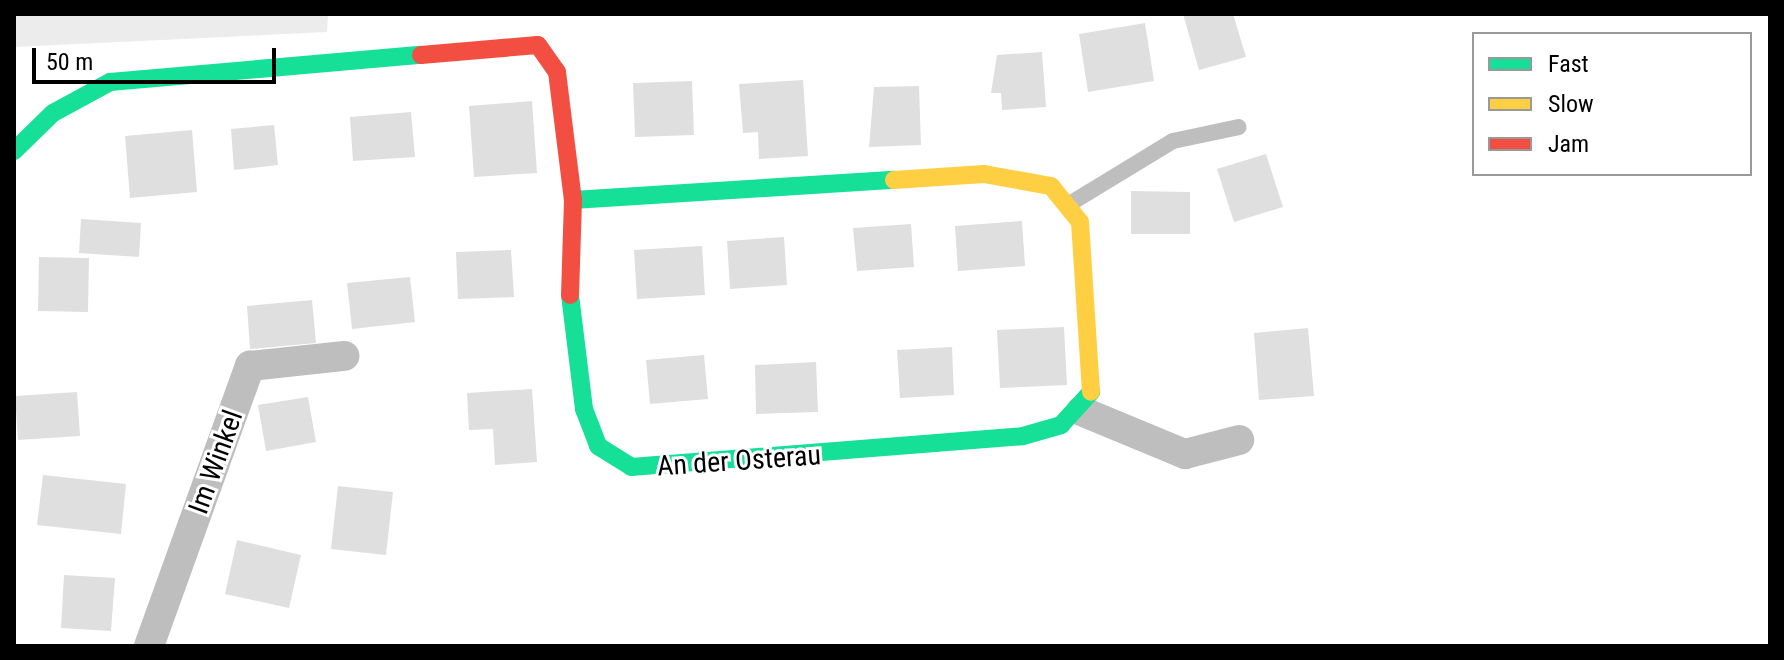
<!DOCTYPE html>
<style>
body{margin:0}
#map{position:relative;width:1784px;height:660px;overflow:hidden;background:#fff;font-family:"Roboto Condensed",sans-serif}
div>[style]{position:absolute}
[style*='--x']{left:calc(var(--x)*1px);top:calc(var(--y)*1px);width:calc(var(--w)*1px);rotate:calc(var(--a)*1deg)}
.green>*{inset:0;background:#ececec}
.building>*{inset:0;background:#dfdfdf}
.lane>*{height:16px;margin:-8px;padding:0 8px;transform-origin:8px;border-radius:8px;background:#bebebe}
.street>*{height:30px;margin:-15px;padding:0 15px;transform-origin:15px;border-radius:15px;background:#bebebe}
.fast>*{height:18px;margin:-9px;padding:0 9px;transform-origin:9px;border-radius:9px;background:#16e098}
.slow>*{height:18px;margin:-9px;padding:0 9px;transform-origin:9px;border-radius:9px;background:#ffcf43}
.jam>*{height:18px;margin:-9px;padding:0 9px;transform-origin:9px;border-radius:9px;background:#f24e42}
span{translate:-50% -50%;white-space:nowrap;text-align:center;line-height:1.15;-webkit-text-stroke:6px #fff;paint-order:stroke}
.street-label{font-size:28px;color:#000}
.frame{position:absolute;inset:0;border:16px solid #000;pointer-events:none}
.legend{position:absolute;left:1472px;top:32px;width:280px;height:144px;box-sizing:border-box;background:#fff;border:2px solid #999;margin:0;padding:10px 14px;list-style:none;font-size:24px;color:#000}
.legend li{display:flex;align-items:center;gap:16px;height:40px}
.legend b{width:40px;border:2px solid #999}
.scale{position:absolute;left:32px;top:48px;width:244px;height:36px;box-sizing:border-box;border:4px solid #000;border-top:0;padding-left:10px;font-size:24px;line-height:28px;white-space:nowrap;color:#000;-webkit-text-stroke:6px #fff;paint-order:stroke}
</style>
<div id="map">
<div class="green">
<i style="clip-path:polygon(14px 14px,328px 14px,327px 32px,14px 47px)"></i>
</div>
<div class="building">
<i style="clip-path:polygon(1183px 14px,1233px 14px,1246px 57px,1199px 70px)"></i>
<i style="clip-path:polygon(1145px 23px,1154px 81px,1088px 92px,1079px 34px)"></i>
<i style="clip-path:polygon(1042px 52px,1046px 107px,1002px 110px,1001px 93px,991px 93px,997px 55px)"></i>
<i style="clip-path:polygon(803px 80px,808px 156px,759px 159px,758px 132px,743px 133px,739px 84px)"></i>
<i style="clip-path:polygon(692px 81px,694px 135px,635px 137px,633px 83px)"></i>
<i style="clip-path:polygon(919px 86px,921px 145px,869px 147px,874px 87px)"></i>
<i style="clip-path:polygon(532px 101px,537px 173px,474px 177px,469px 106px)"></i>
<i style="clip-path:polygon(411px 112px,415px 157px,353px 161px,350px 117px)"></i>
<i style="clip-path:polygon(274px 125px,278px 165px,234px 170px,231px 129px)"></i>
<i style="clip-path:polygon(192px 130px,197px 192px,130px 198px,125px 136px)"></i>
<i style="clip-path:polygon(1266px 154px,1283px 207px,1234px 222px,1217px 169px)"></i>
<i style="clip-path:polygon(1131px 191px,1190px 192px,1190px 234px,1131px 234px)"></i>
<i style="clip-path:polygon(81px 219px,141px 223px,139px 257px,79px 253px)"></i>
<i style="clip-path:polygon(1022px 221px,1025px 266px,958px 271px,955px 226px)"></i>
<i style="clip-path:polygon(911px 224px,914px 267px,857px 271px,853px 228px)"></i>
<i style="clip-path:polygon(784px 237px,787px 285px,730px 289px,727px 241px)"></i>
<i style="clip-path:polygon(702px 246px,705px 295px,637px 299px,634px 250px)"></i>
<i style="clip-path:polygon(511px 250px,514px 297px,458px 299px,456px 252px)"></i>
<i style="clip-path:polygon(39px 257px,89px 258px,88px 312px,38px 311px)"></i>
<i style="clip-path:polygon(410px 277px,415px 322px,352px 329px,347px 283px)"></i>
<i style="clip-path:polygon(312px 300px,316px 343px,250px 349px,247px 306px)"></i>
<i style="clip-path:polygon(1064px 327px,1067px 385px,1000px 388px,997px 330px)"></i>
<i style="clip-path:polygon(1308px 328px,1314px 396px,1259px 400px,1254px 333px)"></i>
<i style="clip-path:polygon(952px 347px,954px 395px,900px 398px,897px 350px)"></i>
<i style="clip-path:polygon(704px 355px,708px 399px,650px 404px,646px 360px)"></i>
<i style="clip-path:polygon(816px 362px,818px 412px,756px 414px,755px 365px)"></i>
<i style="clip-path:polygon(532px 389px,537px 462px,495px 465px,493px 429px,469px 430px,467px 393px)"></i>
<i style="clip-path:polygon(77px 392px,80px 436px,18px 440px,15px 396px)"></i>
<i style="clip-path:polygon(308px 397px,316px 442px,266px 451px,258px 405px)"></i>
<i style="clip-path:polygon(43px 475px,126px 484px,121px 534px,37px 525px)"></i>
<i style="clip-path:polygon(338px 486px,393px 492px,386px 555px,331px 549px)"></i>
<i style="clip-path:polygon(237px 540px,301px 555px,289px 608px,225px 594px)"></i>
<i style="clip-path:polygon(64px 575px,115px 578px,111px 631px,61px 628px)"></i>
</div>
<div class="lane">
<i style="--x:1071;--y:203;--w:119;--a:-31.3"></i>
<i style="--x:1173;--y:141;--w:67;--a:-12"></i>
</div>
<div class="street">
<i style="--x:1081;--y:411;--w:113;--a:22.5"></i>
<i style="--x:1185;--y:454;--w:56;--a:-14.5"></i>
<i style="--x:149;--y:646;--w:298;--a:-70.2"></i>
<i style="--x:250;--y:366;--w:95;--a:-6.1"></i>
</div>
<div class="fast">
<i style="--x:14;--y:151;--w:54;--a:-44.3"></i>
<i style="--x:53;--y:113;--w:65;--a:-28.5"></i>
<i style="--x:110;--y:82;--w:312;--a:-5"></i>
<i style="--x:573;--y:200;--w:322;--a:-3.6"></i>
<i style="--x:570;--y:295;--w:115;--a:83"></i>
<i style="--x:584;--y:409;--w:40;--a:69"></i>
<i style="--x:598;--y:446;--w:39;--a:32"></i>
<i style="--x:631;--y:467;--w:393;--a:-4.5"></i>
<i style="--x:1023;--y:436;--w:40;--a:-16"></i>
<i style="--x:1061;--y:425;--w:45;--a:-47.7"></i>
</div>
<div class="slow">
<i style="--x:894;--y:180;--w:90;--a:-3.8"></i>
<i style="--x:984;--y:174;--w:68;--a:10.2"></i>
<i style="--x:1051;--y:186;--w:46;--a:51.1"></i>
<i style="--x:1080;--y:222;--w:170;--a:86.3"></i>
</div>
<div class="jam">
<i style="--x:421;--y:55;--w:117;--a:-4.9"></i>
<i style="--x:538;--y:45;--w:33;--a:55"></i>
<i style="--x:557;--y:72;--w:129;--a:82.9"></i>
<i style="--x:573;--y:200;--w:95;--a:91.8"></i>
</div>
<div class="street-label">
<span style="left:739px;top:461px;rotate:-4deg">An der Osterau</span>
<span style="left:216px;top:462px;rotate:-70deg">Im Winkel</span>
</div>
<div class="frame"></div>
<ul class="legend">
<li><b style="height:10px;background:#16e098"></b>Fast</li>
<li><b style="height:10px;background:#ffcf43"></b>Slow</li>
<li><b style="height:10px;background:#f24e42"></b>Jam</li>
</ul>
<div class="scale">50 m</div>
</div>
